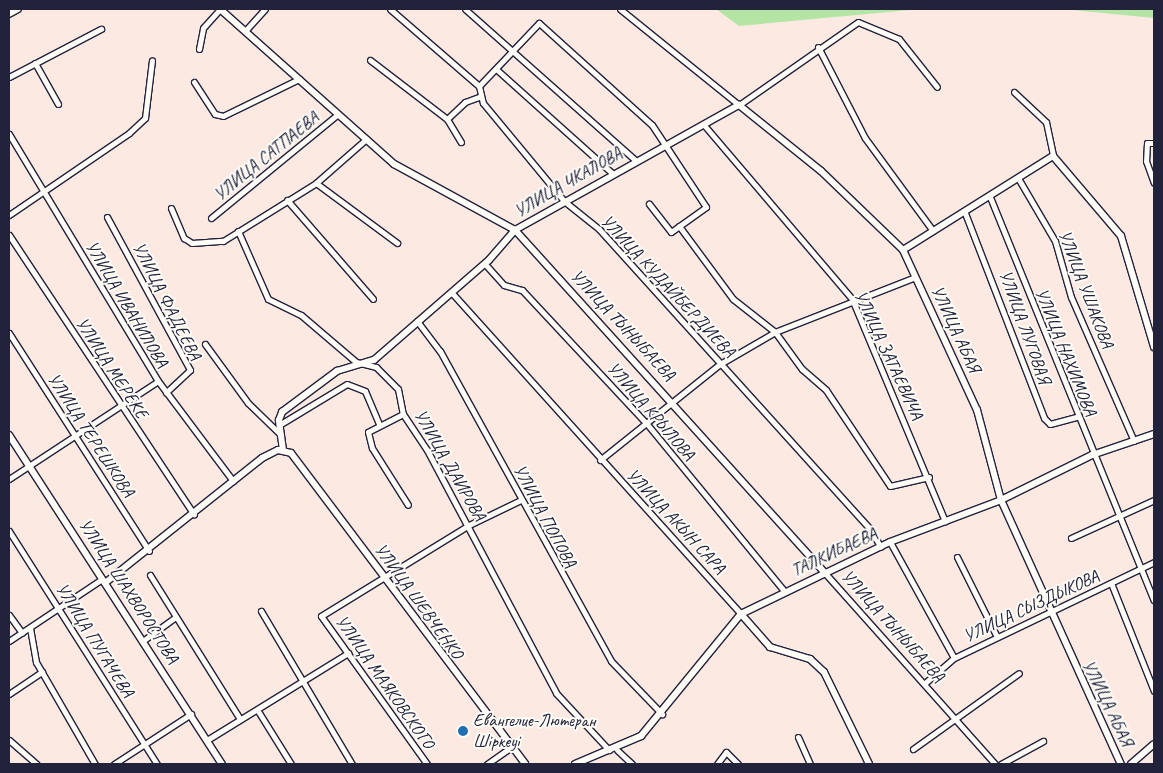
<!DOCTYPE html>
<meta charset="utf-8">
<style>
body{margin:0}
#map{position:relative;width:1163px;height:773px;overflow:hidden;background:#fbe9e2;font-family:Caveat,sans-serif}
div>[style]{position:absolute}
[style*='--x']{left:calc(var(--x)*1px);top:calc(var(--y)*1px);width:calc(var(--w)*1px);rotate:calc(var(--a)*1deg)}
.green>*{inset:0;background:#b4e5a4}
.roads{filter:drop-shadow(1px 0 #22223b) drop-shadow(-1px 0 #22223b) drop-shadow(0 1px #22223b) drop-shadow(0 -1px #22223b)}
.minor>*{height:5px;margin:-2.5px;padding:0 2.5px;transform-origin:2.5px;border-radius:2.5px;background:#fdfcf7}
.tertiary>*{height:6px;margin:-3px;padding:0 3px;transform-origin:3px;border-radius:3px;background:#fdfcf7}
.dots>*{width:14px;height:14px;translate:-50% -50%;box-sizing:border-box;border:2px solid #fdfcf7;border-radius:50%}
span{translate:-50% -50%;white-space:nowrap;text-align:center;line-height:1.15;-webkit-text-stroke:4px #fdfcf7;paint-order:stroke}
.street-label{font-size:18px;color:#22223b}
.poi-label{font-size:18px;color:#22223b}
.left{translate:0 -50%;text-align:left}
.frame{position:absolute;inset:0;border:10px solid #22223b;pointer-events:none}
</style>
<div id="map">
<div class="green">
<i style="clip-path:polygon(716px 9px,921px 9px,739px 26px)"></i>
<i style="clip-path:polygon(1062px 9px,1154px 9px,1154px 18px)"></i>
</div>
<div class="roads">
<div class="minor">
<i style="--x:390;--y:9;--w:118;--a:40.9"></i>
<i style="--x:479;--y:86;--w:17;--a:77"></i>
<i style="--x:483;--y:103;--w:127;--a:50.4"></i>
<i style="--x:564;--y:201;--w:45;--a:38.7"></i>
<i style="--x:599;--y:229;--w:403;--a:47.9"></i>
<i style="--x:869;--y:528;--w:22;--a:58"></i>
<i style="--x:465;--y:9;--w:227;--a:41.6"></i>
<i style="--x:620;--y:9;--w:153;--a:38.9"></i>
<i style="--x:739;--y:105;--w:145;--a:-34.9"></i>
<i style="--x:858;--y:22;--w:44;--a:22.5"></i>
<i style="--x:899;--y:39;--w:61;--a:51.6"></i>
<i style="--x:245;--y:31;--w:30;--a:-48"></i>
<i style="--x:818;--y:47;--w:102;--a:62.7"></i>
<i style="--x:865;--y:138;--w:115;--a:53.8"></i>
<i style="--x:199;--y:49;--w:21;--a:-79"></i>
<i style="--x:203;--y:28;--w:25;--a:-48"></i>
<i style="--x:370;--y:60;--w:97;--a:37.5"></i>
<i style="--x:447;--y:119;--w:27;--a:59"></i>
<i style="--x:35;--y:63;--w:47;--a:60.7"></i>
<i style="--x:496;--y:69;--w:156;--a:41.9"></i>
<i style="--x:9;--y:77;--w:104;--a:-27.6"></i>
<i style="--x:194;--y:82;--w:38;--a:57"></i>
<i style="--x:215;--y:114;--w:8;--a:14"></i>
<i style="--x:223;--y:116;--w:85;--a:-26"></i>
<i style="--x:479;--y:86;--w:87;--a:-46.4"></i>
<i style="--x:539;--y:23;--w:152;--a:42.1"></i>
<i style="--x:652;--y:125;--w:98;--a:56.6"></i>
<i style="--x:706;--y:207;--w:43;--a:144.5"></i>
<i style="--x:671;--y:232;--w:36;--a:-128"></i>
<i style="--x:1014;--y:92;--w:44;--a:43.2"></i>
<i style="--x:1046;--y:122;--w:35;--a:78"></i>
<i style="--x:447;--y:119;--w:25;--a:-43"></i>
<i style="--x:465;--y:102;--w:15;--a:-20"></i>
<i style="--x:704;--y:125;--w:228;--a:49.6"></i>
<i style="--x:852;--y:299;--w:241;--a:67.3"></i>
<i style="--x:9;--y:134;--w:288;--a:58.9"></i>
<i style="--x:158;--y:381;--w:125;--a:53.1"></i>
<i style="--x:1154;--y:143;--w:7;--a:180"></i>
<i style="--x:1147;--y:143;--w:18;--a:93"></i>
<i style="--x:1146;--y:161;--w:23;--a:70"></i>
<i style="--x:1018;--y:178;--w:73;--a:59.6"></i>
<i style="--x:1055;--y:241;--w:58;--a:74.1"></i>
<i style="--x:1071;--y:297;--w:157;--a:66.4"></i>
<i style="--x:316;--y:183;--w:101;--a:36.5"></i>
<i style="--x:990;--y:197;--w:435;--a:67.9"></i>
<i style="--x:287;--y:200;--w:131;--a:49"></i>
<i style="--x:171;--y:208;--w:33;--a:67"></i>
<i style="--x:184;--y:238;--w:9;--a:32"></i>
<i style="--x:192;--y:243;--w:31;--a:-4"></i>
<i style="--x:223;--y:241;--w:110;--a:-31.9"></i>
<i style="--x:316;--y:183;--w:67;--a:-41.3"></i>
<i style="--x:965;--y:213;--w:220;--a:68.9"></i>
<i style="--x:1044;--y:418;--w:8;--a:45"></i>
<i style="--x:1050;--y:424;--w:28;--a:-15"></i>
<i style="--x:9;--y:215;--w:145;--a:-34.3"></i>
<i style="--x:129;--y:133;--w:22;--a:-43"></i>
<i style="--x:145;--y:118;--w:58;--a:-83.1"></i>
<i style="--x:107;--y:217;--w:174;--a:61.5"></i>
<i style="--x:190;--y:370;--w:33;--a:137"></i>
<i style="--x:211;--y:218;--w:164;--a:-39.3"></i>
<i style="--x:679;--y:226;--w:91;--a:53.5"></i>
<i style="--x:733;--y:299;--w:53;--a:38.2"></i>
<i style="--x:775;--y:332;--w:46;--a:53.9"></i>
<i style="--x:802;--y:369;--w:32;--a:41"></i>
<i style="--x:826;--y:390;--w:115;--a:56.3"></i>
<i style="--x:890;--y:486;--w:40;--a:-13"></i>
<i style="--x:238;--y:231;--w:74;--a:66.2"></i>
<i style="--x:268;--y:299;--w:37;--a:26"></i>
<i style="--x:301;--y:315;--w:72;--a:40.5"></i>
<i style="--x:356;--y:362;--w:21;--a:14"></i>
<i style="--x:376;--y:367;--w:31;--a:45"></i>
<i style="--x:398;--y:389;--w:25;--a:79"></i>
<i style="--x:403;--y:414;--w:43;--a:56.3"></i>
<i style="--x:427;--y:450;--w:275;--a:62"></i>
<i style="--x:556;--y:693;--w:78;--a:47.1"></i>
<i style="--x:9;--y:235;--w:335;--a:56.5"></i>
<i style="--x:485;--y:264;--w:28;--a:48"></i>
<i style="--x:504;--y:285;--w:19;--a:16"></i>
<i style="--x:522;--y:290;--w:183;--a:47"></i>
<i style="--x:647;--y:424;--w:217;--a:50.6"></i>
<i style="--x:452;--y:293;--w:432;--a:48"></i>
<i style="--x:417;--y:321;--w:38;--a:53"></i>
<i style="--x:440;--y:351;--w:354;--a:61.1"></i>
<i style="--x:611;--y:661;--w:74;--a:46.1"></i>
<i style="--x:9;--y:333;--w:259;--a:57.3"></i>
<i style="--x:205;--y:344;--w:73;--a:53.9"></i>
<i style="--x:248;--y:403;--w:46;--a:44.1"></i>
<i style="--x:403;--y:414;--w:39;--a:153"></i>
<i style="--x:368;--y:432;--w:16;--a:76"></i>
<i style="--x:372;--y:448;--w:67;--a:57.7"></i>
<i style="--x:279;--y:425;--w:79;--a:-31.1"></i>
<i style="--x:347;--y:384;--w:19;--a:21"></i>
<i style="--x:365;--y:391;--w:36;--a:67"></i>
<i style="--x:600;--y:460;--w:154;--a:-38.7"></i>
<i style="--x:720;--y:364;--w:64;--a:-30.2"></i>
<i style="--x:775;--y:332;--w:150;--a:-21.4"></i>
<i style="--x:9;--y:479;--w:178;--a:-33.3"></i>
<i style="--x:9;--y:531;--w:276;--a:57.6"></i>
<i style="--x:1071;--y:538;--w:91;--a:-24.6"></i>
<i style="--x:890;--y:542;--w:132;--a:61.1"></i>
<i style="--x:957;--y:557;--w:89;--a:63.4"></i>
<i style="--x:824;--y:572;--w:257;--a:48.3"></i>
<i style="--x:150;--y:575;--w:170;--a:58"></i>
<i style="--x:1111;--y:583;--w:116;--a:68.3"></i>
<i style="--x:261;--y:611;--w:178;--a:59.3"></i>
<i style="--x:9;--y:615;--w:22;--a:54"></i>
<i style="--x:30;--y:628;--w:35;--a:80"></i>
<i style="--x:36;--y:662;--w:118;--a:60"></i>
<i style="--x:144;--y:640;--w:39;--a:-36"></i>
<i style="--x:9;--y:641;--w:112;--a:-33.7"></i>
<i style="--x:925;--y:683;--w:38;--a:-41"></i>
<i style="--x:954;--y:658;--w:222;--a:-25.6"></i>
<i style="--x:9;--y:694;--w:40;--a:-34"></i>
<i style="--x:258;--y:711;--w:62;--a:58.1"></i>
<i style="--x:798;--y:737;--w:30;--a:66"></i>
<i style="--x:9;--y:740;--w:37;--a:41"></i>
<i style="--x:207;--y:740;--w:166;--a:-31.7"></i>
<i style="--x:913;--y:749;--w:130;--a:-35.6"></i>
<i style="--x:617;--y:750;--w:21;--a:43"></i>
<i style="--x:114;--y:764;--w:92;--a:-33"></i>
<i style="--x:427;--y:764;--w:182;--a:-125.6"></i>
<i style="--x:321;--y:616;--w:174;--a:-31.6"></i>
<i style="--x:469;--y:525;--w:58;--a:-25.7"></i>
<i style="--x:487;--y:764;--w:29;--a:-35"></i>
<i style="--x:717;--y:764;--w:15;--a:-53"></i>
<i style="--x:726;--y:752;--w:17;--a:45"></i>
<i style="--x:1001;--y:764;--w:48;--a:-28.7"></i>
</div>
<div class="tertiary">
<i style="--x:220;--y:9;--w:233;--a:41.7"></i>
<i style="--x:394;--y:164;--w:138;--a:28.6"></i>
<i style="--x:515;--y:230;--w:461;--a:47.9"></i>
<i style="--x:9;--y:14;--w:10;--a:-29"></i>
<i style="--x:903;--y:250;--w:177;--a:-32.1"></i>
<i style="--x:1053;--y:156;--w:105;--a:49.6"></i>
<i style="--x:1121;--y:236;--w:116;--a:73.4"></i>
<i style="--x:9;--y:435;--w:392;--a:57.1"></i>
<i style="--x:283;--y:450;--w:30;--a:-98"></i>
<i style="--x:279;--y:420;--w:9;--a:-69"></i>
<i style="--x:282;--y:412;--w:69;--a:-36.7"></i>
<i style="--x:337;--y:371;--w:39;--a:-17"></i>
<i style="--x:374;--y:360;--w:152;--a:-41"></i>
<i style="--x:489;--y:260;--w:40;--a:-49"></i>
<i style="--x:515;--y:230;--w:257;--a:-29.2"></i>
<i style="--x:739;--y:105;--w:105;--a:38.8"></i>
<i style="--x:821;--y:171;--w:114;--a:43.9"></i>
<i style="--x:903;--y:250;--w:176;--a:65.2"></i>
<i style="--x:977;--y:410;--w:93;--a:75.1"></i>
<i style="--x:1001;--y:500;--w:290;--a:65.6"></i>
<i style="--x:105;--y:583;--w:201;--a:-38.5"></i>
<i style="--x:262;--y:458;--w:18;--a:-27"></i>
<i style="--x:278;--y:450;--w:13;--a:13"></i>
<i style="--x:291;--y:453;--w:389;--a:53"></i>
<i style="--x:741;--y:614;--w:44;--a:48.7"></i>
<i style="--x:770;--y:647;--w:42;--a:16.7"></i>
<i style="--x:810;--y:659;--w:19;--a:43"></i>
<i style="--x:824;--y:672;--w:102;--a:63.9"></i>
<i style="--x:575;--y:764;--w:72;--a:-23"></i>
<i style="--x:641;--y:736;--w:158;--a:-50.7"></i>
<i style="--x:741;--y:614;--w:165;--a:-25.8"></i>
<i style="--x:890;--y:542;--w:119;--a:-20.7"></i>
<i style="--x:1001;--y:500;--w:102;--a:-26.3"></i>
<i style="--x:1092;--y:455;--w:65;--a:-18.7"></i>
<i style="--x:1131;--y:764;--w:30;--a:-41"></i>
</div>
</div>
<div class="dots">
<i style="left:463px;top:731px;background:#1f6fb2"></i>
</div>
<div class="street-label">
<span style="left:266px;top:156px;rotate:-39deg">УЛИЦА САТПАЕВА</span>
<span style="left:568px;top:182px;rotate:-30deg">УЛИЦА ЧКАЛОВА</span>
<span style="left:668px;top:286px;rotate:47deg">УЛИЦА КУДАЙБЕРДИЕВА</span>
<span style="left:1086px;top:289px;rotate:69deg">УЛИЦА УШАКОВА</span>
<span style="left:167px;top:301px;rotate:63deg">УЛИЦА ФАДЕЕВА</span>
<span style="left:127px;top:304px;rotate:59deg">УЛИЦА ИВАНИЛОВА</span>
<span style="left:623px;top:325px;rotate:47deg">УЛИЦА ТЫНЫБАЕВА</span>
<span style="left:1025px;top:327px;rotate:70deg">УЛИЦА ЛУГОВАЯ</span>
<span style="left:956px;top:329px;rotate:65deg">УЛИЦА АБАЯ</span>
<span style="left:1066px;top:352px;rotate:68deg">УЛИЦА НАХИМОВА</span>
<span style="left:889px;top:355px;rotate:65deg">УЛИЦА ЗАТАЕВИЧА</span>
<span style="left:112px;top:368px;rotate:57deg">УЛИЦА МЕРЕКЕ</span>
<span style="left:651px;top:411px;rotate:49deg">УЛИЦА КРЫЛОВА</span>
<span style="left:91px;top:435px;rotate:57deg">УЛИЦА ТЕРЕШКОВА</span>
<span style="left:450px;top:465px;rotate:60deg">УЛИЦА ДАИРОВА</span>
<span style="left:545px;top:516px;rotate:62deg">УЛИЦА ПОПОВА</span>
<span style="left:676px;top:521px;rotate:47deg">УЛИЦА АКЫН САРА</span>
<span style="left:834px;top:552px;rotate:-25deg">ТАЛКИБАЕВА</span>
<span style="left:129px;top:591px;rotate:57deg">УЛИЦА ШАХВОРОСТОВА</span>
<span style="left:419px;top:601px;rotate:54deg">УЛИЦА ШЕВЧЕНКО</span>
<span style="left:1031px;top:606px;rotate:-25deg">УЛИЦА СЫЗДЫКОВА</span>
<span style="left:893px;top:626px;rotate:48deg">УЛИЦА ТЫНЫБАЕВА</span>
<span style="left:95px;top:640px;rotate:58deg">УЛИЦА ПУГАЧЕВА</span>
<span style="left:385px;top:682px;rotate:55deg">УЛИЦА МАЯКОВСКОГО</span>
<span style="left:1108px;top:703px;rotate:64deg">УЛИЦА АБАЯ</span>
</div>
<div class="poi-label">
<span class="left" style="left:473px;top:731px">Евангелие-Лютеран<br>Шіркеуі</span>
</div>
<div class="frame"></div>
</div>
